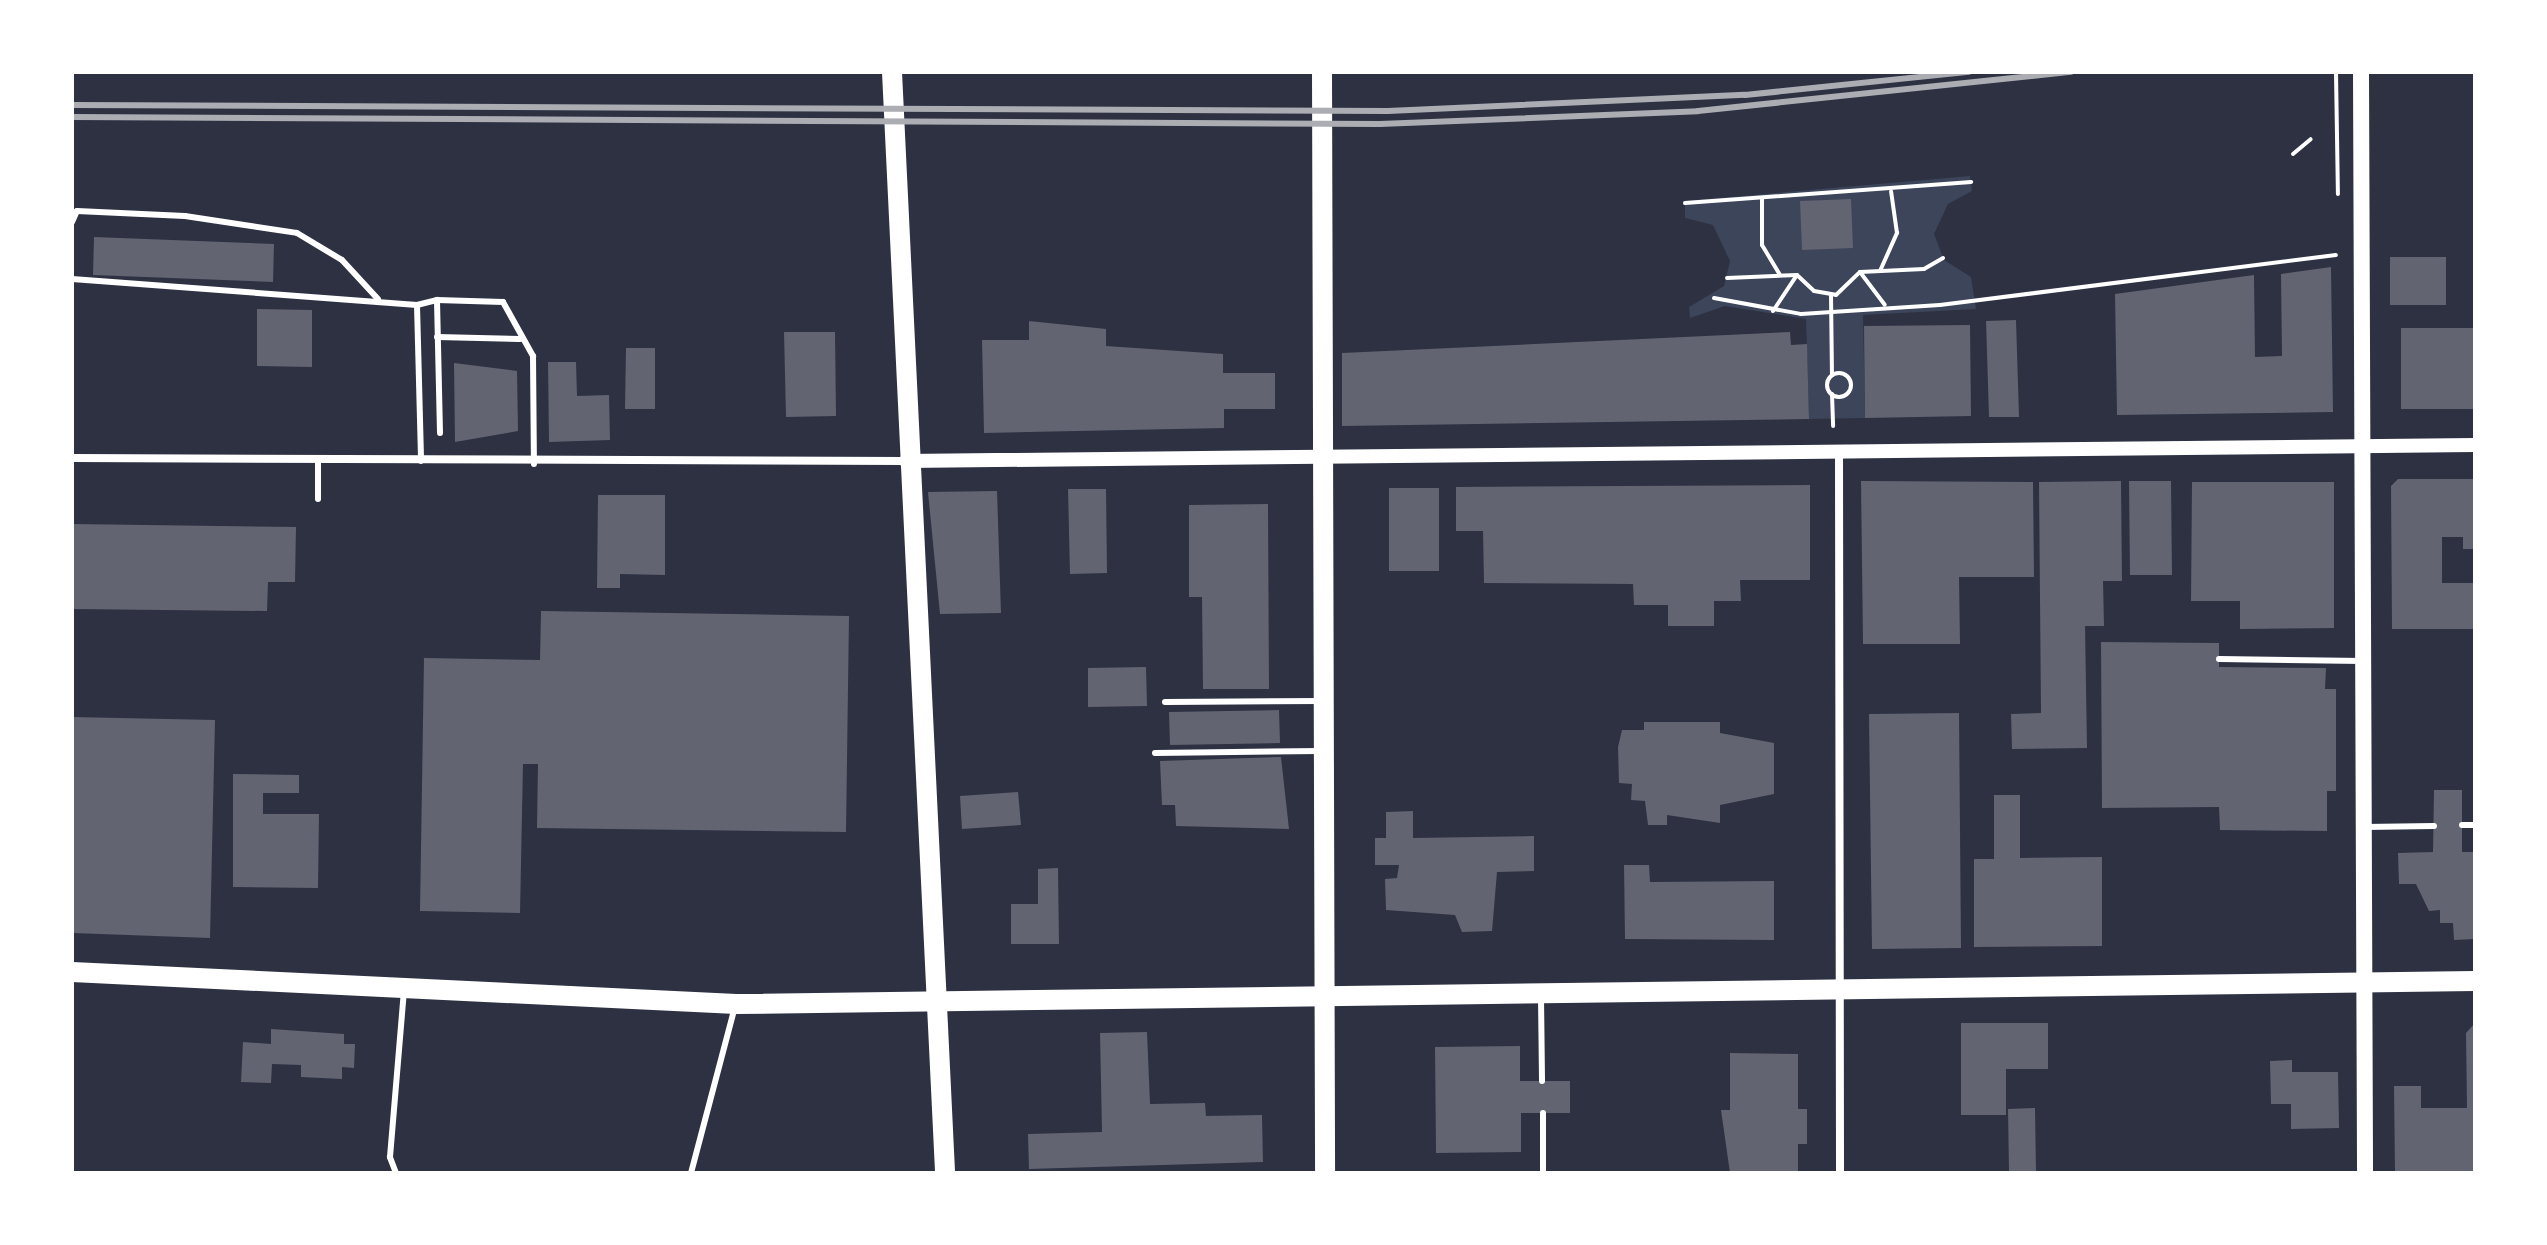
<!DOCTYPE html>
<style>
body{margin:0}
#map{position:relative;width:2547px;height:1245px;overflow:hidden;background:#2d3142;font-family:Helvetica,sans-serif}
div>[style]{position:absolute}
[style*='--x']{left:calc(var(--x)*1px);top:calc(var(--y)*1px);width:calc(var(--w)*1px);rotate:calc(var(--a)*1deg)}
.green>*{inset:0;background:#3c4559}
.building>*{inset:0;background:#626471}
.path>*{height:4px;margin:-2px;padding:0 2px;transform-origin:2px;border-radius:2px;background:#fff}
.path>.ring{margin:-2px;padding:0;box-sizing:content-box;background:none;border:4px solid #fff;border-radius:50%}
.service>*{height:6px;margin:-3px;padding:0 3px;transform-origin:3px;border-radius:3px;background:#fff}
.minor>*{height:8px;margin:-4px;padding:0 4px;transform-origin:4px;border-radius:4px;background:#fff}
.tertiary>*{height:14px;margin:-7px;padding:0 7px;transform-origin:7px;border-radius:7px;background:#fff}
.secondary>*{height:16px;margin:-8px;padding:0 8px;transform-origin:8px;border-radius:8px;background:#fff}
.primary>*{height:20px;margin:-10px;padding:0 10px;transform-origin:10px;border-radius:10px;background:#fff}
.rail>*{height:6px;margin:-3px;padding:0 3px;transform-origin:3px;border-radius:3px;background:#abadb3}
span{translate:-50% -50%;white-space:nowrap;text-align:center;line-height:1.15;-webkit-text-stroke:7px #fff;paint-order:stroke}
.frame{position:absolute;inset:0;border:74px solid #fff;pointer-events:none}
</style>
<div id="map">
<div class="green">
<i style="clip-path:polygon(1970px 176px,1972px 191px,1948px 204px,1934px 234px,1944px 260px,1971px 277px,1976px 309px,1863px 315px,1865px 418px,1809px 419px,1806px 319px,1725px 306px,1690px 318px,1689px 307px,1724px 286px,1730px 261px,1713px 225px,1685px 218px,1685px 201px)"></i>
</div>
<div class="building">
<i style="clip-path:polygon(1851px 199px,1853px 248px,1802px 250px,1800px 201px)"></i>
<i style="clip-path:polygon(94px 237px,274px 244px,273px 282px,93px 275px)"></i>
<i style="clip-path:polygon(2390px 257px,2446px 257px,2446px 305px,2390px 305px)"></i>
<i style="clip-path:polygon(2331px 267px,2333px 412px,2117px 415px,2115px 294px,2254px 275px,2255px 357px,2282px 356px,2281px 274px)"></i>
<i style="clip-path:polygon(257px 309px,312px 310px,312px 367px,257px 366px)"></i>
<i style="clip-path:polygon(2016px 320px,2019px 417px,1989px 417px,1986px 321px)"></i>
<i style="clip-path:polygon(1029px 321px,1106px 329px,1106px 346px,1223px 354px,1223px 373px,1275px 373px,1275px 409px,1224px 409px,1224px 428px,984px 433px,982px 340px,1029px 340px)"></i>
<i style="clip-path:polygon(1970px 325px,1971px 416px,1865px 418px,1864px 326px)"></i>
<i style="clip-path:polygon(2401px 328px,2475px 328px,2475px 409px,2401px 409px)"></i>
<i style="clip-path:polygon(784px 332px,835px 332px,836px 416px,786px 417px)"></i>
<i style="clip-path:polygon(1790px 332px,1791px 345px,1807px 344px,1809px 419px,1342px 426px,1342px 353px)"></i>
<i style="clip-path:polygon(626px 348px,655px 348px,655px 409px,625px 409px)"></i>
<i style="clip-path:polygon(548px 362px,576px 362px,577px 396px,609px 395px,610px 440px,549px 442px)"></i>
<i style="clip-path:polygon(454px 363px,517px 371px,518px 431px,455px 442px)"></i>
<i style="clip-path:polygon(2398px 479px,2475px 479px,2475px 549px,2463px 549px,2463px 537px,2442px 537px,2442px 583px,2475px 583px,2475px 629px,2392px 629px,2391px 486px)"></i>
<i style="clip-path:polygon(1861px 481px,2033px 482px,2034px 577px,1959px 577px,1960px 644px,1863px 644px)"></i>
<i style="clip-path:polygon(2121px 481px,2122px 581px,2103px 581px,2104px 626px,2085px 626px,2087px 748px,2012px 749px,2011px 714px,2041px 713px,2039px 482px)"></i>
<i style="clip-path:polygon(2129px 481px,2171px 481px,2172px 575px,2130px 575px)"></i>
<i style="clip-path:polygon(2192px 482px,2334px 482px,2334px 628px,2240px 629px,2240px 601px,2191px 601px)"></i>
<i style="clip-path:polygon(1810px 485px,1810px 580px,1740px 580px,1741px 601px,1714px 601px,1714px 626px,1668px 626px,1668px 605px,1634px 605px,1633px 584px,1484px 583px,1483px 531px,1456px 531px,1456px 487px)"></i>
<i style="clip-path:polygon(1389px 488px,1439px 488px,1439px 571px,1389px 571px)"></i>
<i style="clip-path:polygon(1068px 489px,1106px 489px,1107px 573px,1070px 574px)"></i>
<i style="clip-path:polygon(997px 491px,1001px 613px,940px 614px,928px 492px)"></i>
<i style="clip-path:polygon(598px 495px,665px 495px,665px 575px,620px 574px,620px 588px,597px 588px)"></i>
<i style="clip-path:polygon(1268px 504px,1269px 689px,1203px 689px,1202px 597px,1189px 597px,1189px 505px)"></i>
<i style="clip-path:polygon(72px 524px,296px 527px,295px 582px,268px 582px,267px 611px,72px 609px)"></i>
<i style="clip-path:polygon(541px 611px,849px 616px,846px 832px,537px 828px,538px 764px,523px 764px,520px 913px,420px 911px,424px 658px,540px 660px)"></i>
<i style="clip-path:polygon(2101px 642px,2219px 643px,2219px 667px,2326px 668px,2325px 689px,2336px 689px,2336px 791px,2327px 791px,2327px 831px,2220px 830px,2219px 807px,2102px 808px)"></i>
<i style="clip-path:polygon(1146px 667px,1147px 706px,1088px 707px,1088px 668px)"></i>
<i style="clip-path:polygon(1279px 710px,1280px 743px,1170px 745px,1169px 712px)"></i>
<i style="clip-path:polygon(1959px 713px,1961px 948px,1872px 949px,1869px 714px)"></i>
<i style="clip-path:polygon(72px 717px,215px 720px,210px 938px,72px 933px)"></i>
<i style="clip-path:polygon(1644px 722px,1720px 722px,1720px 733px,1774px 743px,1774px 794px,1720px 805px,1720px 823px,1667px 815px,1667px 825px,1648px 825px,1645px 801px,1631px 800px,1632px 784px,1619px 783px,1618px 747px,1622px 730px,1644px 730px)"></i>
<i style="clip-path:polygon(1281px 757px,1289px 829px,1176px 826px,1175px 805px,1162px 805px,1160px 761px)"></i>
<i style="clip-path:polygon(233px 774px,299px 775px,299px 793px,263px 793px,263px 814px,319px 814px,318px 888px,233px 887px)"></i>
<i style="clip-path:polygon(2434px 790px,2462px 790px,2462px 852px,2475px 852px,2475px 939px,2454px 940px,2453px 923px,2440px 923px,2440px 910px,2429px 911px,2416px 884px,2399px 884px,2398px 853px,2433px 852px)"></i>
<i style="clip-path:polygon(1018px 792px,1021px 825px,962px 829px,960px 796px)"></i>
<i style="clip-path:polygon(1994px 795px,2020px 795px,2020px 858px,2102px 857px,2102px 946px,1974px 947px,1974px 859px,1994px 859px)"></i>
<i style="clip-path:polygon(1413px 811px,1413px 838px,1534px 836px,1534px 871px,1497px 872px,1492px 931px,1462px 932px,1455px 915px,1386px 910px,1385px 879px,1397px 878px,1399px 865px,1375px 865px,1375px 838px,1386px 838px,1386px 812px)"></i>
<i style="clip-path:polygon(1624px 865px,1649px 865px,1650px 882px,1774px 881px,1774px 940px,1625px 939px)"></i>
<i style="clip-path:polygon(1058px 868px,1059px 944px,1011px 944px,1011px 904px,1038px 904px,1038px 869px)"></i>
<i style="clip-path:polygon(1961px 1023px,2048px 1023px,2048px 1069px,2006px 1069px,2006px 1115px,1961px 1115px)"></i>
<i style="clip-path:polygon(2475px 1023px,2475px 1173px,2395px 1173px,2394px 1086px,2421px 1086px,2421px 1108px,2467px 1108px,2466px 1033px)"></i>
<i style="clip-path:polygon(271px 1029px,344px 1034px,344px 1044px,355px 1044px,354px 1068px,342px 1067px,342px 1079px,301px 1077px,301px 1065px,272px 1064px,271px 1083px,241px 1082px,243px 1042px,271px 1044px)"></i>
<i style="clip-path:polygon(1147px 1032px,1150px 1104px,1205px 1103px,1206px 1116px,1262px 1115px,1263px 1162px,1029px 1169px,1028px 1134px,1102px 1132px,1100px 1033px)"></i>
<i style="clip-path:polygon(1520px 1046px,1520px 1081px,1570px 1081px,1570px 1113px,1521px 1113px,1521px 1152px,1436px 1153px,1435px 1047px)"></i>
<i style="clip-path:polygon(1730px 1053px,1798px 1054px,1798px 1109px,1807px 1109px,1807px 1144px,1798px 1144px,1798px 1173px,1730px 1173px,1721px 1110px,1730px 1110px)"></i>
<i style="clip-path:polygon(2292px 1060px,2292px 1072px,2338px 1072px,2339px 1128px,2291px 1129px,2291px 1104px,2271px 1104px,2270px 1061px)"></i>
<i style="clip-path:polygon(2035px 1108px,2036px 1173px,2009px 1173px,2008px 1109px)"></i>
</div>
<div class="path">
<i style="--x:2336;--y:72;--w:122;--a:89.1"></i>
<i style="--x:2293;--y:154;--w:23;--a:-40"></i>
<i style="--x:1762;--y:199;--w:46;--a:90"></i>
<i style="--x:1762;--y:245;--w:35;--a:59"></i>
<i style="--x:1685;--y:203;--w:287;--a:-4.2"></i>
<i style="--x:1880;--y:271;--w:42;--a:-65.9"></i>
<i style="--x:1897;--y:233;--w:42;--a:-98.1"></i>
<i style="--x:1860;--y:272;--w:41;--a:52.9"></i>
<i style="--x:1727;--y:278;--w:70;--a:-2.5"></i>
<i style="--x:1797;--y:275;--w:23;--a:43"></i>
<i style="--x:1814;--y:291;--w:22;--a:10"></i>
<i style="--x:1836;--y:295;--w:33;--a:-44"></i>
<i style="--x:1860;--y:272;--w:64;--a:-2.7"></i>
<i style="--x:1924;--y:269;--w:22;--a:-30"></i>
<i style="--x:1831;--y:295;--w:80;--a:89.3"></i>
<i style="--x:1714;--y:298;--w:88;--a:10.4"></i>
<i style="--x:1801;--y:314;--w:139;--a:-3.7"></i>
<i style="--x:1940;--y:305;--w:399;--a:-7.2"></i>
<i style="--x:1773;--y:311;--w:43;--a:-56.3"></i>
<i class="ring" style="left:1827px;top:373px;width:20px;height:20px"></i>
<i style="--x:1832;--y:394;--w:32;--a:88"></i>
</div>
<div class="service">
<i style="--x:72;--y:222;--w:12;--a:-66"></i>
<i style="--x:77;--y:211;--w:108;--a:2.7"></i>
<i style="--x:185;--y:216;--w:113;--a:8.6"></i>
<i style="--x:297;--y:233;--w:52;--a:31"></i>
<i style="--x:342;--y:260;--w:53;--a:47.3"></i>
<i style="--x:72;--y:279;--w:346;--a:4.3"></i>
<i style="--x:417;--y:305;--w:21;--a:-14"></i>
<i style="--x:417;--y:305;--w:156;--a:88.5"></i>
<i style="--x:437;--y:337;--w:83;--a:1.4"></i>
<i style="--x:440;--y:433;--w:133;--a:-91.3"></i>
<i style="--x:437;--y:300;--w:66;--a:1.7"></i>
<i style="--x:503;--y:302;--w:62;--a:60.9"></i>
<i style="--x:533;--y:356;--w:108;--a:89.5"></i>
<i style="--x:318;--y:461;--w:38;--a:90"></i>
<i style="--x:2219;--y:659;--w:144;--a:0.8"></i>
<i style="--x:1165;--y:702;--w:157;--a:-0.4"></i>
<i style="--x:1155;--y:753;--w:165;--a:-0.7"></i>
<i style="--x:2462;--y:825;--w:13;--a:0"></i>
<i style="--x:2365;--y:827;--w:69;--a:-0.8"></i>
<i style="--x:1541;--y:997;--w:84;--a:89.3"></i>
<i style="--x:1543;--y:1113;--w:60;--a:90"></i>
<i style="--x:396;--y:1173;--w:17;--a:-111"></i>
<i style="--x:390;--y:1157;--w:168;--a:-85.2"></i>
<i style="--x:691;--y:1173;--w:173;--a:-75.2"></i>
</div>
<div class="minor">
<i style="--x:1839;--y:450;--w:723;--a:89.92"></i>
<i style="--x:72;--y:458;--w:834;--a:0.21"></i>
</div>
<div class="tertiary">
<i style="--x:906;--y:461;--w:1569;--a:-0.58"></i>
</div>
<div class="secondary">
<i style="--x:2361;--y:72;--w:1101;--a:89.79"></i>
</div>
<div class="primary">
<i style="--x:892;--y:72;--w:1102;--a:87.24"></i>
<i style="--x:1322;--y:72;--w:1101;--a:89.84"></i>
<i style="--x:72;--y:972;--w:665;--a:2.76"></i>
<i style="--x:736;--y:1004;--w:1739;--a:-0.76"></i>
</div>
<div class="rail">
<i style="--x:72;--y:105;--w:1316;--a:0.26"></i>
<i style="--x:1388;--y:111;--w:357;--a:-2.6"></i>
<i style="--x:1745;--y:95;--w:225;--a:-5.9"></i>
<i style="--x:72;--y:117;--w:1308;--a:0.31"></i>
<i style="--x:1380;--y:124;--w:318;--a:-2.3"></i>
<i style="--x:1698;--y:111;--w:375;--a:-6"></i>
</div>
<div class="frame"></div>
</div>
